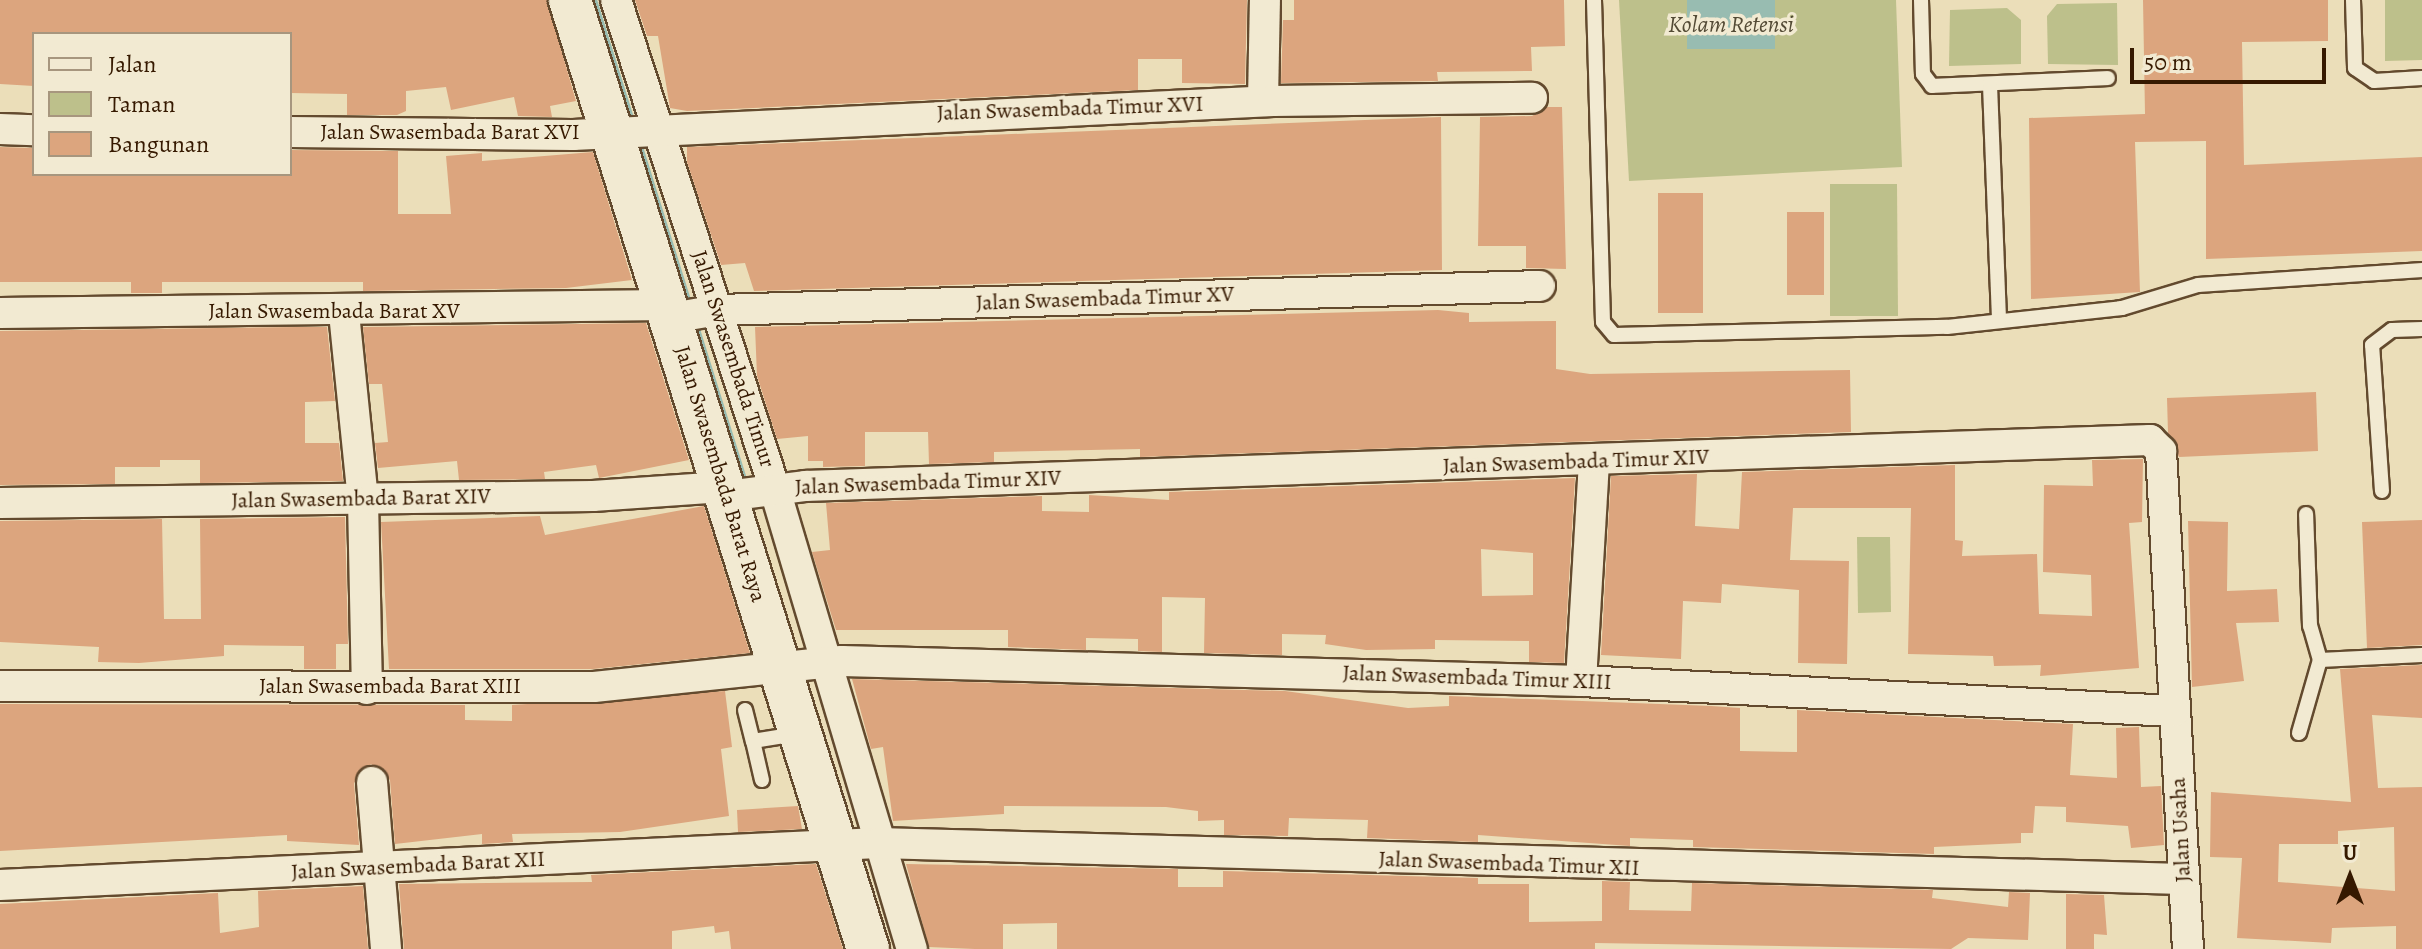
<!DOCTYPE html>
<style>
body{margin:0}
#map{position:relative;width:2422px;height:949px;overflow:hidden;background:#ebdeb9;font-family:Alegreya,serif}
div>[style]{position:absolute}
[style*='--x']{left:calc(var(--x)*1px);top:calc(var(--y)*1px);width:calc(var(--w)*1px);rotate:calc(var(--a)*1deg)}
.green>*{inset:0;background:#bdc08b}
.water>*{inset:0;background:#98bcb1}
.stream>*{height:8px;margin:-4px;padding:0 4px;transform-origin:4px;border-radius:4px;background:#98bcb1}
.building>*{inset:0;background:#dca57e}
.roads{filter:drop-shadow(2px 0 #634a2e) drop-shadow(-2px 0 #634a2e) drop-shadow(0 2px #634a2e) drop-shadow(0 -2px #634a2e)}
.lane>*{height:14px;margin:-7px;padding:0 7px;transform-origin:7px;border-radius:7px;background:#f2ead2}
.street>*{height:30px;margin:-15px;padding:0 15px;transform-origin:15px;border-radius:15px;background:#f2ead2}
.secondary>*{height:42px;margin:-21px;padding:0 21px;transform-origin:21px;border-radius:21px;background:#f2ead2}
span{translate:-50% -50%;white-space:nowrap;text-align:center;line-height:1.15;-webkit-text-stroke:7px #f2ead2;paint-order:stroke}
.street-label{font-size:22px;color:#361900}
.water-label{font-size:24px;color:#534a35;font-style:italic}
.legend{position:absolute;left:32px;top:32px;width:260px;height:144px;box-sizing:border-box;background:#f2ead2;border:2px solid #a7967e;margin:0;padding:10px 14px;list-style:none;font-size:24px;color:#361900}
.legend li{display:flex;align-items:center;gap:16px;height:40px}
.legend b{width:40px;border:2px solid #a7967e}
.north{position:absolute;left:2310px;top:837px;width:80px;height:80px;-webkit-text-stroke:6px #f2ead2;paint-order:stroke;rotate:0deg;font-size:22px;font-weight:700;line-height:32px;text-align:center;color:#361900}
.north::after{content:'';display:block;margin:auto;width:28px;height:36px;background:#361900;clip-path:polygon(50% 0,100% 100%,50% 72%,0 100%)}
.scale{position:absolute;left:2130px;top:48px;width:196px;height:36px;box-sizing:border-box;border:4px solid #361900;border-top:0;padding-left:10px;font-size:24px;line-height:28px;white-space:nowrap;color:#361900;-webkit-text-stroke:6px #f2ead2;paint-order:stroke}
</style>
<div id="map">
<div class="green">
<i style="clip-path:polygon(1619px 0,1896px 0,1902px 167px,1629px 181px)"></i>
<i style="clip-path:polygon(2385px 0,2422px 0,2422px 60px,2385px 61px)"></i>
<i style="clip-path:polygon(2117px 3px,2118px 65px,2048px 64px,2047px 16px,2057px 4px)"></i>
<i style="clip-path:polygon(2007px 8px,2021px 20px,2021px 64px,1949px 66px,1950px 10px)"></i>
<i style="clip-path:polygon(1830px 184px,1897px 184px,1898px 316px,1830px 316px)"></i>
<i style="clip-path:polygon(1857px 537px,1890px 537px,1891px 612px,1858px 613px)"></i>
</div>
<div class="water">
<i style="clip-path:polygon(1687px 0,1775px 0,1775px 49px,1687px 49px)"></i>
</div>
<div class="stream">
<i style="--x:593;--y:0;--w:509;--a:72.63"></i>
</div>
<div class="building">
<i style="clip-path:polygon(0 0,547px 0,576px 101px,550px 106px,552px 117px,518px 116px,514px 97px,451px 110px,446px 87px,406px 91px,406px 111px,397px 115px,347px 115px,347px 94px,290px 93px,290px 34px,34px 34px,34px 86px,0 84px)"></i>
<i style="clip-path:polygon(635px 0,1247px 0,1245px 84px,1182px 83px,1182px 59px,1138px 59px,1138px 90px,687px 111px,670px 108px,658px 36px,647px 36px)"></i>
<i style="clip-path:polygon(1294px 0,1564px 0,1565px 46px,1531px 47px,1532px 71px,1437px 72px,1438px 81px,1281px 83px,1283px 20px,1294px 20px)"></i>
<i style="clip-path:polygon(2143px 0,2328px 0,2328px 41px,2242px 42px,2244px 165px,2422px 157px,2422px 251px,2206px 259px,2206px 141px,2135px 142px,2140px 292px,2031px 299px,2029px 118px,2145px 114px)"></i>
<i style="clip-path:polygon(1547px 107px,1562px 107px,1566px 269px,1526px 268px,1526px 246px,1478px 246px,1480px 117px,1532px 116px)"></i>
<i style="clip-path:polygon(1441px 117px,1442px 270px,754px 291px,745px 263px,721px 265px,687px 162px,687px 147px)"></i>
<i style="clip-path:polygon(0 147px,34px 148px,34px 174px,290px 174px,290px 150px,398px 151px,398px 214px,451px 214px,446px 156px,482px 153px,482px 161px,593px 152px,632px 280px,566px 288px,363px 291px,363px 282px,162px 282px,162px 293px,131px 293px,131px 282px,0 282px)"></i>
<i style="clip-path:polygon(1658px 193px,1703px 193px,1703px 313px,1658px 313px)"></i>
<i style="clip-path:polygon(1787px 212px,1824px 212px,1824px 295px,1787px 295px)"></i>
<i style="clip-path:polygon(1438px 310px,1469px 313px,1469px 322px,1556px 321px,1556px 369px,1590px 374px,1850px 370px,1851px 432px,1140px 457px,1140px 449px,994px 452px,994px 462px,929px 464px,928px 432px,865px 432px,865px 466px,823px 467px,823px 461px,808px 461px,808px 436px,777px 439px,757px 376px,755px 327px)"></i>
<i style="clip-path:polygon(646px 323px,689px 460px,599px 478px,596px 465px,544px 472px,545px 479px,459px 480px,457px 461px,378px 468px,375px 443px,388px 442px,382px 384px,369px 384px,363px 327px)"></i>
<i style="clip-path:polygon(299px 327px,327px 327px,335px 401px,305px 402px,305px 443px,339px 443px,343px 481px,200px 483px,200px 460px,160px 460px,160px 467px,115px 467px,115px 484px,0 485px,0 331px)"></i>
<i style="clip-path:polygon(2316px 392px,2318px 451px,2179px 457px,2168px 433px,2167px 398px)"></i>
<i style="clip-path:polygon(2143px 459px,2142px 522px,2129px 523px,2139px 668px,2040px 676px,2041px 665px,1994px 666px,1993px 656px,1908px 654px,1911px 508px,1793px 508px,1790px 560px,1849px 561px,1847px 664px,1798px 663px,1799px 590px,1722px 584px,1721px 603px,1683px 601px,1681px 659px,1601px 655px,1611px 476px,1697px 474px,1695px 526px,1739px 529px,1742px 472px,1955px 465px,1955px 540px,1963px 541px,1962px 556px,2037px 554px,2039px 614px,2092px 616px,2091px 575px,2043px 572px,2044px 485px,2093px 486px,2092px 460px)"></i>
<i style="clip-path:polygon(evenodd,1575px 478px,1564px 663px,1529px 662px,1529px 641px,1435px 640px,1435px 649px,1366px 650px,1325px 644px,1326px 635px,1282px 634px,1282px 655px,1204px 653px,1205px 598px,1162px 597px,1162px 652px,1138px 651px,1138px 639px,1086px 638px,1086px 650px,1008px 647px,1008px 630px,836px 630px,812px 552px,830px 550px,826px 503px,1042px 496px,1042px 511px,1089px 512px,1089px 495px,1169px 500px,1169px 492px,1575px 478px,1481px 549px,1533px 553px,1533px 595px,1482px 596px,1481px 549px)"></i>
<i style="clip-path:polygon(704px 506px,750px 653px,593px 669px,389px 669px,381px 522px,540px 516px,545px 535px)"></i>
<i style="clip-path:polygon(345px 517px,348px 644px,336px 644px,336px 669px,304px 669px,304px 646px,224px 645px,224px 656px,139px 663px,98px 662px,99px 647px,0 642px,0 521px,162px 519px,164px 619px,201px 619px,200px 519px)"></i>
<i style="clip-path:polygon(2422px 520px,2422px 645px,2367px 648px,2362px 522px)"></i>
<i style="clip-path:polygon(2188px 521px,2228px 522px,2227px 591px,2277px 589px,2279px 622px,2236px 623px,2244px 681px,2192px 687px)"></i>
<i style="clip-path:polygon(evenodd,2422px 665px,2422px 718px,2372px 715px,2378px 788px,2422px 787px,2422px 949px,2396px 949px,2396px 926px,2332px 928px,2331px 943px,2237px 938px,2242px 858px,2210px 857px,2211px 792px,2351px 802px,2340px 669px,2422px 665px,2394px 827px,2395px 891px,2278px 882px,2279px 844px,2338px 844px,2338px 831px,2394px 827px)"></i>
<i style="clip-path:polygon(852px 679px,1285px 691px,1408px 708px,1449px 706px,1449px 696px,1711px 706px,1740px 708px,1740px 751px,1797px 752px,1797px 710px,2073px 724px,2070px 775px,2117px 778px,2116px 728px,2139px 727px,2141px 787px,2161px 786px,2164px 845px,2131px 848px,2128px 826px,2066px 822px,2066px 807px,2035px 806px,2033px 833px,2021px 833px,2021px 843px,1934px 847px,1934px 854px,1693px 847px,1693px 840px,1662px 839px,1630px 838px,1630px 846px,1478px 835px,1478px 842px,1367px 838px,1368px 820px,1289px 818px,1288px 836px,1224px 835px,1224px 820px,1198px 821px,1198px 811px,1166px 807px,1004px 806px,1004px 814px,893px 821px,883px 747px,871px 749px)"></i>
<i style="clip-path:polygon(725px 691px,732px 747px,721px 749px,729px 816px,620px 832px,512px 834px,513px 842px,482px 844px,482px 834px,395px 844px,390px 780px,371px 764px,354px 783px,359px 845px,287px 841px,287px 835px,0 851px,0 704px,465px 705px,465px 720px,512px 721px,512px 705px)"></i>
<i style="clip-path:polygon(798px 806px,802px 829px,738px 832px,737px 810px)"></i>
<i style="clip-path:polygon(816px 864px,843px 949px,731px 949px,729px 931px,715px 933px,714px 926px,672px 931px,672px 949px,404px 949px,399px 884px,592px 882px,591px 875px)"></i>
<i style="clip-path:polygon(906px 864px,1178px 869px,1178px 887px,1223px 887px,1223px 871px,1478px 878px,1478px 884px,1529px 884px,1529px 922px,1602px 921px,1602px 881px,1630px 882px,1629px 910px,1691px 911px,1692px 883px,1933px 890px,1932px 898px,2008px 907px,2009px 892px,2030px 893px,2028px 940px,1968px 938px,1951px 949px,1595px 943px,1595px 949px,1057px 949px,1057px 923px,1003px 924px,1003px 949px,975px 949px,929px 947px)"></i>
<i style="clip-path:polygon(363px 886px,368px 949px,0 949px,0 904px,218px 893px,220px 933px,259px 927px,258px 891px)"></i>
<i style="clip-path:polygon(2066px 894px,2104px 895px,2107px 935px,2094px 934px,2094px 949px,2066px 949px)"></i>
</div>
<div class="roads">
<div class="lane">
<i style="--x:1594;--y:0;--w:322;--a:88.4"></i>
<i style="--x:1603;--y:322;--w:17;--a:50"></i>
<i style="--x:1614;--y:335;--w:333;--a:-1.4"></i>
<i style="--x:1947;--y:327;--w:176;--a:-6.2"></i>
<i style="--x:2122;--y:308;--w:79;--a:-16.8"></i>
<i style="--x:2198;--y:285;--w:225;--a:-3.8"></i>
<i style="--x:1921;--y:0;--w:74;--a:88.5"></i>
<i style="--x:1923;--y:74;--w:15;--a:53"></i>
<i style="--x:1932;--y:86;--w:176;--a:-2.6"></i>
<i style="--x:2353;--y:0;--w:68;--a:88.3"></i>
<i style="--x:2355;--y:68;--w:23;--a:34"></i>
<i style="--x:2374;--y:81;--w:48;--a:-3.6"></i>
<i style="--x:1990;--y:85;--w:236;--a:87.8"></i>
<i style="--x:2382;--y:491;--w:146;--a:-93.9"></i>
<i style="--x:2372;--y:345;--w:25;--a:-37"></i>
<i style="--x:2392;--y:330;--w:30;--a:-2"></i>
<i style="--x:2320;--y:660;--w:102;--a:-2.8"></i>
<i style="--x:745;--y:710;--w:32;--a:76"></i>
<i style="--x:753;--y:741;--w:44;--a:-9.2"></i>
<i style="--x:2299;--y:733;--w:76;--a:-74"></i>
<i style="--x:2320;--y:660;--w:35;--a:-106"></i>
<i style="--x:2310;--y:626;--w:112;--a:-92"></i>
<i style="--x:753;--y:741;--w:40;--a:77"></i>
</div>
<div class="street">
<i style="--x:616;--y:0;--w:515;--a:72.02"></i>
<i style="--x:775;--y:490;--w:479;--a:73.4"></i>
<i style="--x:1263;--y:101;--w:101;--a:-88.9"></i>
<i style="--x:0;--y:129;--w:34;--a:2"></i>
<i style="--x:290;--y:132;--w:283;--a:0.6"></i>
<i style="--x:573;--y:135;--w:701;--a:-2.78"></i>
<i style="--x:1273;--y:101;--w:259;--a:-0.7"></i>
<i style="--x:0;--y:313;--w:668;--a:-0.69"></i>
<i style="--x:344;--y:313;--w:188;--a:84.2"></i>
<i style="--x:363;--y:500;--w:189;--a:88.8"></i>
<i style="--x:671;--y:318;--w:48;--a:-9.7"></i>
<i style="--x:718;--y:310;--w:822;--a:-1.67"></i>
<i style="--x:726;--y:496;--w:80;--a:-7.2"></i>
<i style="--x:805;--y:486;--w:1346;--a:-1.96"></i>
<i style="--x:2150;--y:440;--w:16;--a:45"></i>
<i style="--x:2161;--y:451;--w:499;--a:86.9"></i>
<i style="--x:0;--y:503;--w:593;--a:-0.68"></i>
<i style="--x:593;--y:496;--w:130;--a:-4"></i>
<i style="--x:1581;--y:681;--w:219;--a:-86.6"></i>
<i style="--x:0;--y:686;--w:594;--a:0.1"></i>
<i style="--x:594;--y:687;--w:249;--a:-6"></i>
<i style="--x:842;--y:661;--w:739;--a:1.55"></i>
<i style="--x:1581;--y:681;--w:594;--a:2.9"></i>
<i style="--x:372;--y:782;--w:168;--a:85.2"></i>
<i style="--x:0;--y:885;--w:879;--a:-2.74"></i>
<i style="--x:878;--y:843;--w:1305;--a:1.58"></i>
</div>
<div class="secondary">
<i style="--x:570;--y:0;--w:995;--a:72.57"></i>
</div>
</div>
<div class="street-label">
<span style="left:1070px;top:109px;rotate:-2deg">Jalan Swasembada Timur XVI</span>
<span style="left:450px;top:133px">Jalan Swasembada Barat XVI</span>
<span style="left:1105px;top:299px;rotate:-2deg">Jalan Swasembada Timur XV</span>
<span style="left:334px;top:312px">Jalan Swasembada Barat XV</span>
<span style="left:733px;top:359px;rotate:72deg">Jalan Swasembada Timur</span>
<span style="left:1576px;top:462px;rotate:-2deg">Jalan Swasembada Timur XIV</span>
<span style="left:720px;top:474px;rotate:73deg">Jalan Swasembada Barat Raya</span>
<span style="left:928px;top:483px;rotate:-2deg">Jalan Swasembada Timur XIV</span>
<span style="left:361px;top:499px;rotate:-1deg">Jalan Swasembada Barat XIV</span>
<span style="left:1477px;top:678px;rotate:2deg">Jalan Swasembada Timur XIII</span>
<span style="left:390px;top:687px">Jalan Swasembada Barat XIII</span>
<span style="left:2181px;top:830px;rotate:-93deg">Jalan Usaha</span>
<span style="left:1509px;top:864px;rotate:2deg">Jalan Swasembada Timur XII</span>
<span style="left:418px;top:866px;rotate:-3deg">Jalan Swasembada Barat XII</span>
</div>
<div class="water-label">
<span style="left:1731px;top:25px">Kolam Retensi</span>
</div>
<ul class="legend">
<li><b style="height:10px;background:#f2ead2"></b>Jalan</li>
<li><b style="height:22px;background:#bdc08b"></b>Taman</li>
<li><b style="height:22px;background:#dca57e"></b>Bangunan</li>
</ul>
<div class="north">U</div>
<div class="scale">50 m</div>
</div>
